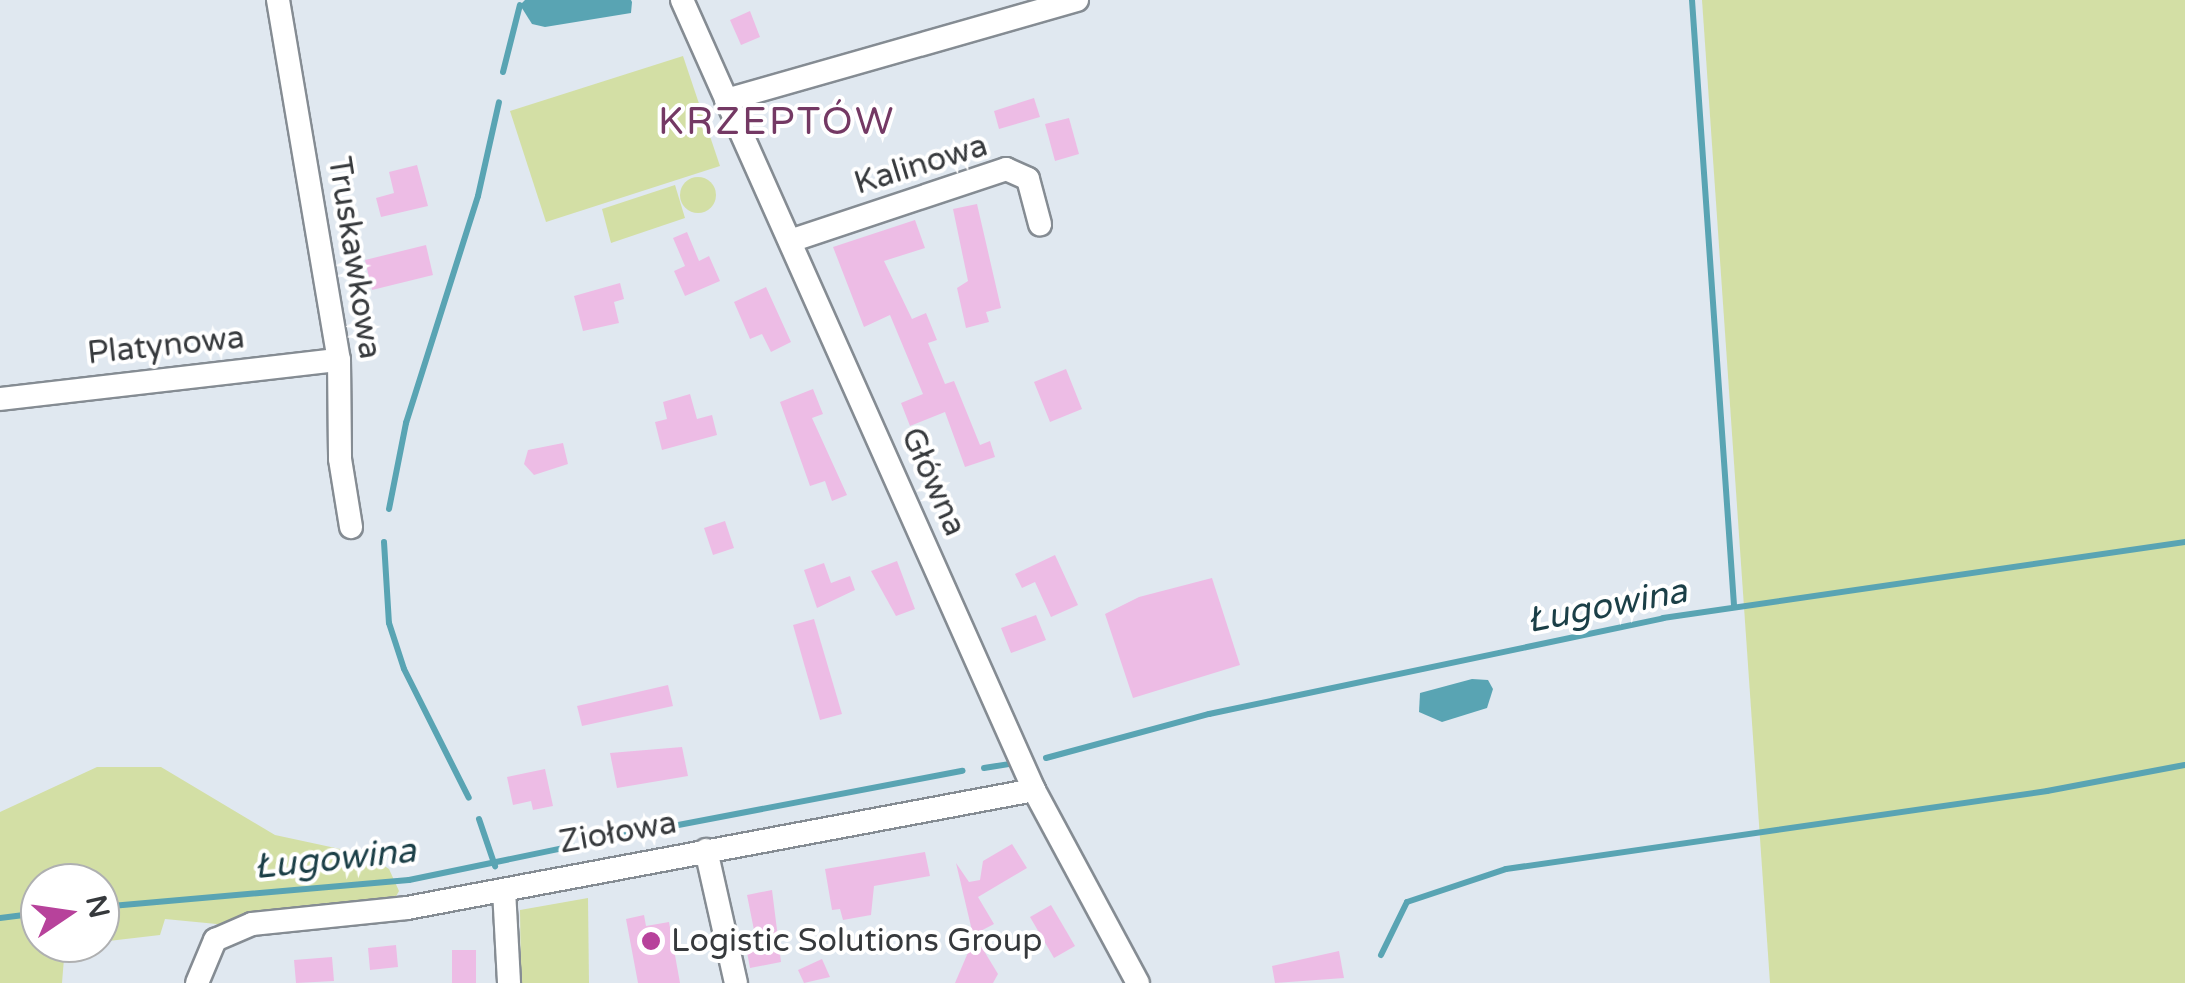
<!DOCTYPE html>
<meta charset="utf-8">
<style>
body{margin:0}
#map{position:relative;width:2185px;height:983px;overflow:hidden;background:#e0e8f0;font-family:"Varela Round",sans-serif}
div>[style]{position:absolute}
[style*='--x']{left:calc(var(--x)*1px);top:calc(var(--y)*1px);width:calc(var(--w)*1px);rotate:calc(var(--a)*1deg)}
.green>*{inset:0;background:#d3dfa5}
.round{border-radius:50%}
.water>*{inset:0;background:#59a4b3}
.stream>*{height:6px;margin:-3px;padding:0 3px;transform-origin:3px;border-radius:3px;background:#59a4b3}
.building>*{inset:0;background:#edbce5}
.roads{filter:drop-shadow(2px 0 #858c93) drop-shadow(-2px 0 #858c93) drop-shadow(0 2px #858c93) drop-shadow(0 -2px #858c93)}
.minor>*{height:22px;margin:-11px;padding:0 11px;transform-origin:11px;border-radius:11px;background:#fff}
.dots>*{width:28px;height:28px;translate:-50% -50%;box-sizing:border-box;border:5px solid #fff;border-radius:50%}
span{translate:-50% -50%;white-space:nowrap;text-align:center;line-height:1.15;-webkit-text-stroke:8px #fff;paint-order:stroke}
.street-label{font-size:32px;color:#36393c}
.poi-label{font-size:32px;color:#36393c}
.left{translate:0 -50%;text-align:left}
.water-label{font-size:35px;color:#1b3f47;font-style:italic}
.quarter-label{font-size:38px;color:#743964;letter-spacing:2.5px}
.north{position:absolute;left:20px;top:863px;width:100px;height:100px;box-sizing:border-box;background:#fff;border:2px solid #afb0b1;border-radius:50%;rotate:77deg;font-size:28px;font-weight:700;line-height:40px;text-align:center;color:#36393c}
.north::after{content:'';display:block;margin:auto;width:35px;height:45px;background:#b7429b;clip-path:polygon(50% 0,100% 100%,50% 72%,0 100%)}
</style>
<div id="map">
<div class="green">
<i style="clip-path:polygon(1702px 0,2185px 0,2185px 983px,1770px 983px)"></i>
<i style="clip-path:polygon(683px 56px,720px 166px,546px 222px,510px 111px)"></i>
<i class="round" style="left:680px;top:177px;width:36px;height:36px"></i>
<i style="clip-path:polygon(675px 185px,685px 218px,611px 243px,602px 209px)"></i>
<i style="clip-path:polygon(97px 767px,161px 767px,275px 835px,368px 855px,389px 869px,399px 891px,394px 900px,227px 925px,165px 919px,160px 935px,100px 942px,100px 883px,40px 883px,40px 943px,90px 943px,65px 946px,62px 983px,0 983px,0 812px)"></i>
<i style="clip-path:polygon(588px 898px,589px 983px,521px 983px,520px 910px)"></i>
</div>
<div class="water">
<i style="clip-path:polygon(525px 0,631px 0,632px 2px,631px 13px,545px 27px,532px 24px,520px 5px)"></i>
<i style="clip-path:polygon(1472px 679px,1488px 680px,1493px 689px,1487px 708px,1442px 722px,1419px 712px,1420px 693px)"></i>
</div>
<div class="stream">
<i style="--x:1692;--y:0;--w:606;--a:86.03"></i>
<i style="--x:503;--y:72;--w:69;--a:-75.8"></i>
<i style="--x:389;--y:509;--w:88;--a:-78.8"></i>
<i style="--x:406;--y:423;--w:238;--a:-72.4"></i>
<i style="--x:478;--y:196;--w:96;--a:-77.4"></i>
<i style="--x:384;--y:542;--w:81;--a:86.5"></i>
<i style="--x:389;--y:623;--w:48;--a:71.9"></i>
<i style="--x:404;--y:669;--w:144;--a:63.3"></i>
<i style="--x:1046;--y:758;--w:169;--a:-15.1"></i>
<i style="--x:1209;--y:714;--w:464;--a:-11.9"></i>
<i style="--x:1663;--y:618;--w:528;--a:-8.28"></i>
<i style="--x:984;--y:768;--w:25;--a:-9"></i>
<i style="--x:479;--y:819;--w:50;--a:71.2"></i>
<i style="--x:605;--y:839;--w:364;--a:-10.8"></i>
<i style="--x:100;--y:907;--w:310;--a:-5"></i>
<i style="--x:409;--y:880;--w:167;--a:-11.7"></i>
<i style="--x:0;--y:918;--w:40;--a:-7.1"></i>
<i style="--x:1381;--y:955;--w:59;--a:-63.9"></i>
<i style="--x:1407;--y:902;--w:104;--a:-18.4"></i>
<i style="--x:1506;--y:869;--w:547;--a:-8.2"></i>
<i style="--x:2047;--y:791;--w:140;--a:-10.7"></i>
</div>
<div class="building">
<i style="clip-path:polygon(750px 11px,760px 37px,741px 45px,730px 20px)"></i>
<i style="clip-path:polygon(1034px 98px,1040px 117px,999px 129px,994px 111px)"></i>
<i style="clip-path:polygon(1069px 118px,1079px 154px,1055px 161px,1045px 124px)"></i>
<i style="clip-path:polygon(417px 165px,428px 206px,381px 217px,376px 198px,394px 193px,389px 172px)"></i>
<i style="clip-path:polygon(977px 204px,1001px 308px,986px 312px,989px 322px,966px 328px,957px 288px,968px 281px,953px 209px)"></i>
<i style="clip-path:polygon(915px 220px,925px 248px,884px 261px,912px 319px,926px 313px,937px 340px,928px 343px,945px 384px,954px 381px,980px 445px,990px 441px,995px 457px,965px 467px,945px 412px,910px 426px,901px 403px,923px 394px,890px 315px,864px 327px,833px 247px)"></i>
<i style="clip-path:polygon(687px 232px,699px 261px,709px 256px,720px 281px,685px 296px,674px 271px,685px 266px,673px 238px)"></i>
<i style="clip-path:polygon(426px 245px,433px 275px,372px 290px,365px 260px)"></i>
<i style="clip-path:polygon(620px 283px,624px 299px,614px 302px,619px 323px,583px 331px,574px 296px)"></i>
<i style="clip-path:polygon(766px 287px,791px 342px,771px 352px,762px 334px,750px 339px,734px 302px)"></i>
<i style="clip-path:polygon(1066px 369px,1082px 409px,1050px 422px,1034px 382px)"></i>
<i style="clip-path:polygon(813px 389px,823px 414px,812px 418px,847px 495px,832px 501px,825px 481px,810px 486px,780px 402px)"></i>
<i style="clip-path:polygon(690px 394px,697px 419px,712px 415px,717px 435px,662px 450px,655px 422px,667px 419px,663px 402px)"></i>
<i style="clip-path:polygon(563px 443px,568px 464px,534px 475px,524px 464px,528px 450px)"></i>
<i style="clip-path:polygon(725px 521px,734px 548px,713px 555px,704px 528px)"></i>
<i style="clip-path:polygon(1055px 555px,1078px 605px,1051px 617px,1035px 582px,1022px 588px,1015px 574px)"></i>
<i style="clip-path:polygon(897px 561px,915px 609px,896px 616px,871px 571px)"></i>
<i style="clip-path:polygon(824px 563px,831px 583px,850px 576px,855px 590px,817px 608px,804px 570px)"></i>
<i style="clip-path:polygon(1212px 578px,1240px 665px,1133px 698px,1105px 614px,1139px 597px)"></i>
<i style="clip-path:polygon(1036px 615px,1046px 640px,1011px 653px,1001px 628px)"></i>
<i style="clip-path:polygon(814px 619px,842px 714px,820px 720px,793px 625px)"></i>
<i style="clip-path:polygon(668px 685px,673px 706px,582px 726px,577px 706px)"></i>
<i style="clip-path:polygon(682px 747px,688px 776px,617px 788px,610px 753px)"></i>
<i style="clip-path:polygon(545px 769px,553px 806px,533px 810px,531px 801px,513px 805px,507px 777px)"></i>
<i style="clip-path:polygon(1012px 844px,1027px 868px,978px 897px,994px 924px,973px 935px,956px 863px,969px 882px,980px 880px,983px 861px)"></i>
<i style="clip-path:polygon(925px 852px,930px 876px,874px 886px,871px 915px,843px 920px,840px 909px,832px 910px,825px 869px)"></i>
<i style="clip-path:polygon(772px 890px,781px 962px,750px 968px,747px 952px,758px 950px,747px 895px)"></i>
<i style="clip-path:polygon(1051px 905px,1075px 946px,1054px 958px,1030px 917px)"></i>
<i style="clip-path:polygon(644px 915px,646px 926px,669px 922px,680px 983px,638px 983px,626px 919px)"></i>
<i style="clip-path:polygon(975px 936px,998px 974px,993px 983px,955px 983px)"></i>
<i style="clip-path:polygon(396px 945px,398px 967px,370px 970px,368px 948px)"></i>
<i style="clip-path:polygon(452px 950px,476px 950px,476px 983px,452px 983px)"></i>
<i style="clip-path:polygon(1339px 951px,1344px 978px,1275px 983px,1272px 966px)"></i>
<i style="clip-path:polygon(332px 957px,334px 981px,296px 983px,294px 960px)"></i>
<i style="clip-path:polygon(822px 959px,830px 977px,804px 983px,798px 970px)"></i>
</div>
<div class="roads">
<div class="minor">
<i style="--x:278;--y:0;--w:365;--a:80.4"></i>
<i style="--x:339;--y:360;--w:99;--a:89.4"></i>
<i style="--x:340;--y:459;--w:69;--a:80.8"></i>
<i style="--x:682;--y:0;--w:865;--a:65.98"></i>
<i style="--x:1034;--y:790;--w:219;--a:61.7"></i>
<i style="--x:726;--y:100;--w:365;--a:-15.9"></i>
<i style="--x:790;--y:241;--w:228;--a:-18.4"></i>
<i style="--x:1006;--y:169;--w:24;--a:24"></i>
<i style="--x:1028;--y:179;--w:47;--a:75.1"></i>
<i style="--x:0;--y:399;--w:341;--a:-6.6"></i>
<i style="--x:706;--y:850;--w:136;--a:77.3"></i>
<i style="--x:504;--y:890;--w:93;--a:86.9"></i>
<i style="--x:197;--y:983;--w:47;--a:-67.3"></i>
<i style="--x:215;--y:940;--w:40;--a:-23.4"></i>
<i style="--x:252;--y:924;--w:156;--a:-5.9"></i>
<i style="--x:407;--y:908;--w:638;--a:-10.66"></i>
</div>
</div>
<div class="dots">
<i style="left:651px;top:941px;background:#b7429b"></i>
</div>
<div class="street-label">
<span style="left:921px;top:165px;rotate:-17deg">Kalinowa</span>
<span style="left:354px;top:258px;rotate:81deg">Truskawkowa</span>
<span style="left:166px;top:346px;rotate:-6deg">Platynowa</span>
<span style="left:933px;top:482px;rotate:66deg">Główna</span>
<span style="left:618px;top:833px;rotate:-10deg">Ziołowa</span>
</div>
<div class="poi-label">
<span class="left" style="left:671px;top:941px">Logistic Solutions Group</span>
</div>
<div class="water-label">
<span style="left:1607px;top:606px;rotate:-11deg">Ługowina</span>
<span style="left:335px;top:859px;rotate:-6deg">Ługowina</span>
</div>
<div class="quarter-label">
<span style="left:777px;top:123px">KRZEPTÓW</span>
</div>
<div class="north">N</div>
</div>
